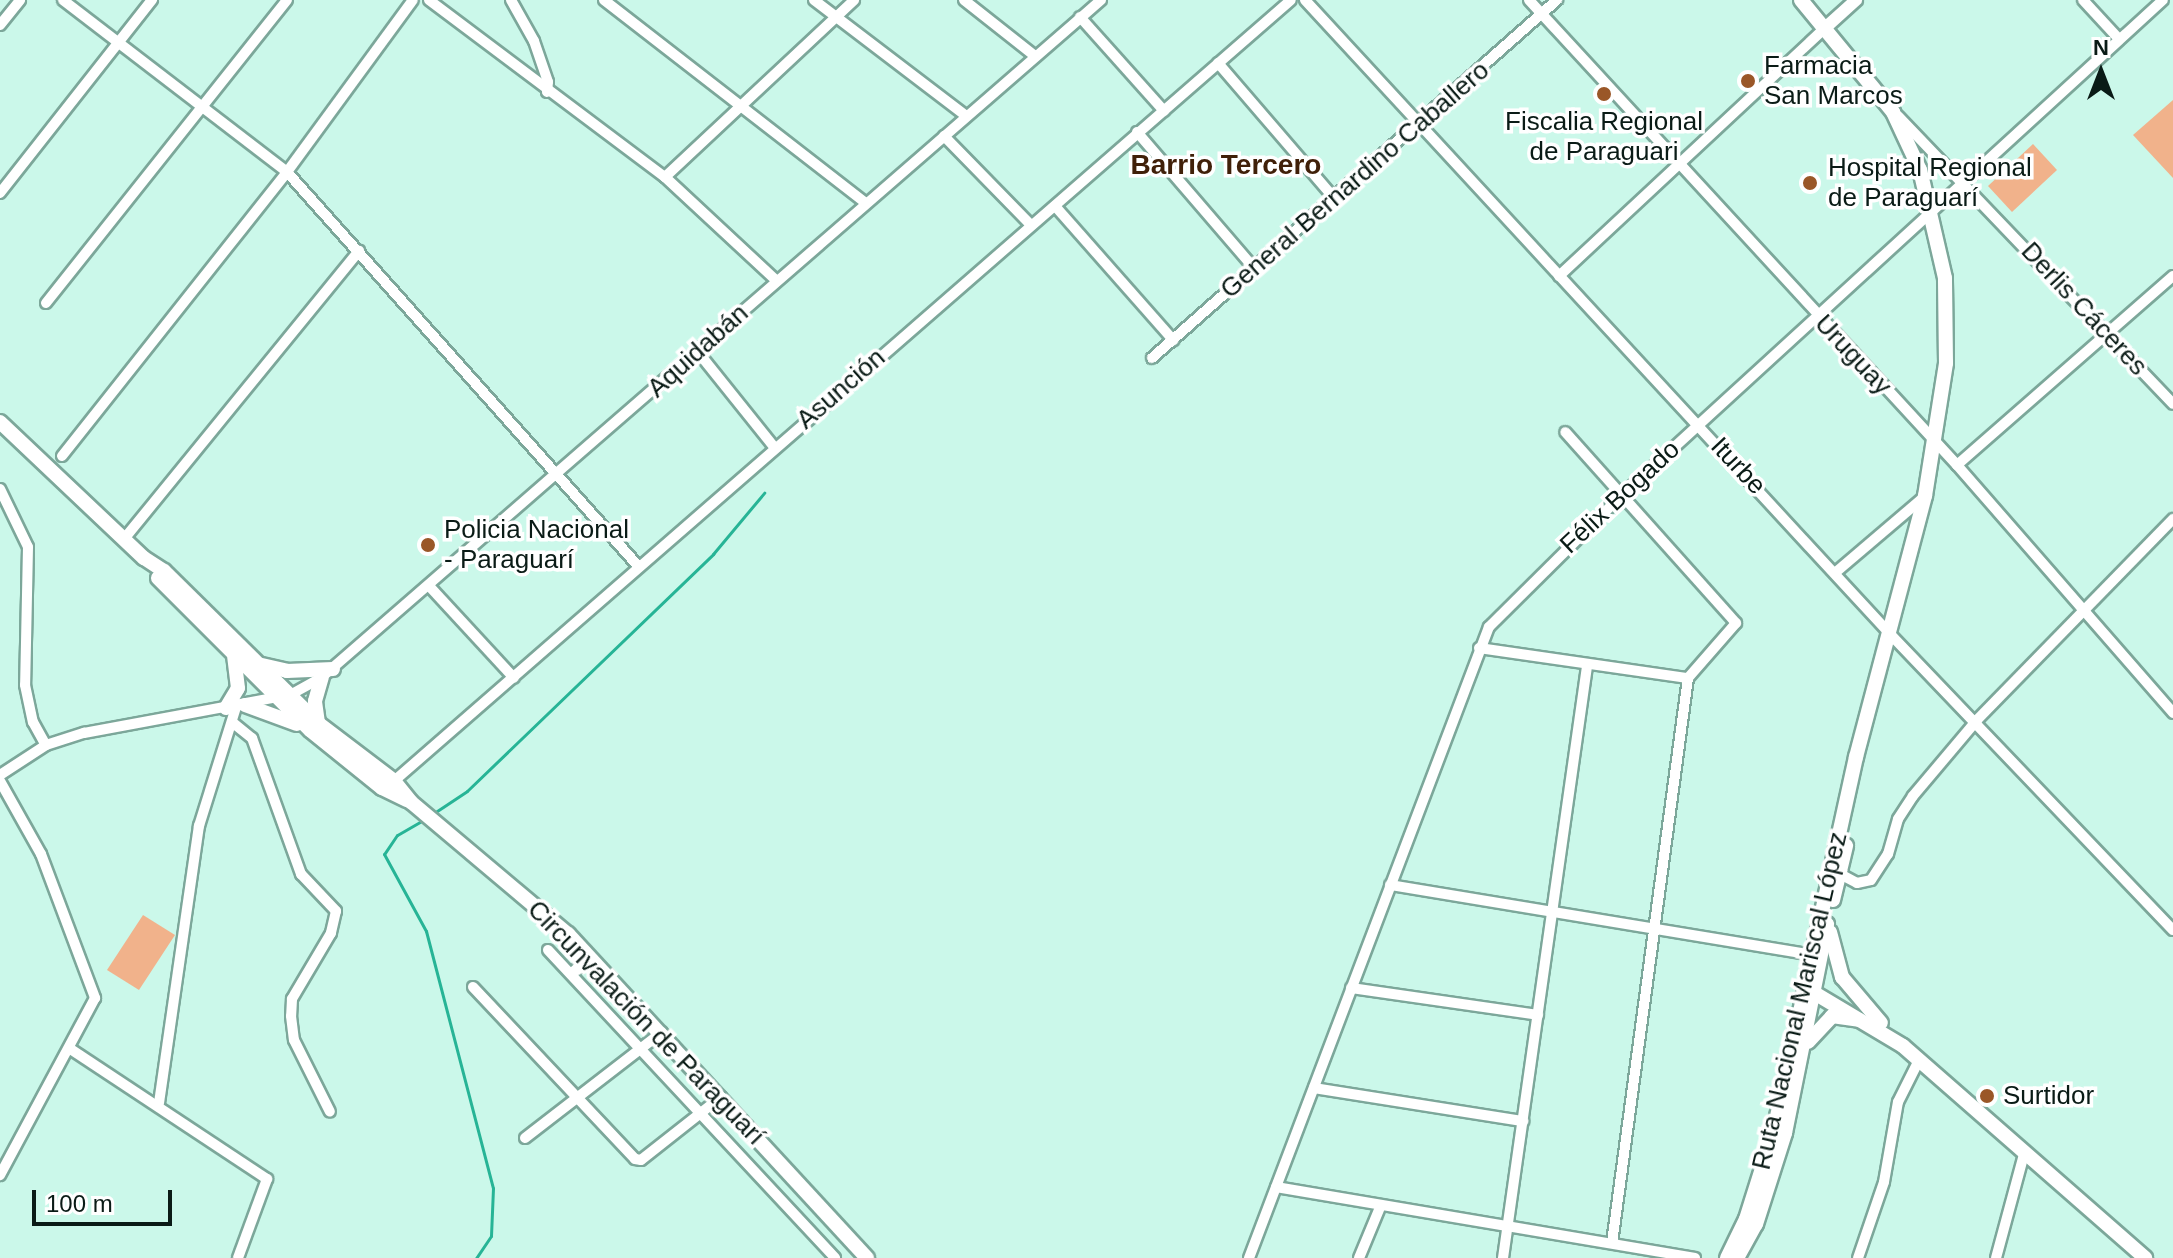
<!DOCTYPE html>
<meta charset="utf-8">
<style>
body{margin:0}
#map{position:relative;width:2173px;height:1258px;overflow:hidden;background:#cbf8ea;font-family:Arial,sans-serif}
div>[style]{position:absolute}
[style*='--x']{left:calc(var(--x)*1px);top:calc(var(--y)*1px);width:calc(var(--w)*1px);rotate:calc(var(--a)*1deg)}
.green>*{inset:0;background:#f1b28b}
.stream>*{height:3px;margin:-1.5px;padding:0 1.5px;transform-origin:1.5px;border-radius:1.5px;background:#27b496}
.roads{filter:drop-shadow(2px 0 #7ca79a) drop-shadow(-2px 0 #7ca79a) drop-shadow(0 2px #7ca79a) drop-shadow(0 -2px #7ca79a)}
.minor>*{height:10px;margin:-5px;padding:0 5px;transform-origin:5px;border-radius:5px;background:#fff}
.major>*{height:12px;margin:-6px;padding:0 6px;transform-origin:6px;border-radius:6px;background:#fff}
.highway>*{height:14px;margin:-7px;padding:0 7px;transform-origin:7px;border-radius:7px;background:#fff}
.dots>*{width:22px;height:22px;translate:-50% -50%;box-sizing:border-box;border:4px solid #fff;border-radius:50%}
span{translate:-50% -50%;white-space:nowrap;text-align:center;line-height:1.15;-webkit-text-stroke:7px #fff;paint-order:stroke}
.poi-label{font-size:26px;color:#0a1b16}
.left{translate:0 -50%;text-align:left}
.street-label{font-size:26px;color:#0a1b16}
.neighbourhood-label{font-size:28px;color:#402009;font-weight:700}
.north{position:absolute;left:2061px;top:32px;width:80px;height:80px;-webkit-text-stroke:6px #fff;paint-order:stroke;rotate:0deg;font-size:22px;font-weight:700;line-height:32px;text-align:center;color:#0a1b16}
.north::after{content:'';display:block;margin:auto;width:28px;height:36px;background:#0a1b16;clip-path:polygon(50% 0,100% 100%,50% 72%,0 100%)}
.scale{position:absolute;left:32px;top:1190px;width:140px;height:36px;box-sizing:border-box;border:4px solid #0a1b16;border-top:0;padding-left:10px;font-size:24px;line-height:28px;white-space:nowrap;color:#0a1b16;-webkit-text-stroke:6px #fff;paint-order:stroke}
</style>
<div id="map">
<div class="green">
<i style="clip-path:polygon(2173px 100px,2173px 178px,2133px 135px)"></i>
<i style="clip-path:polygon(2033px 144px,2057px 170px,2012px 212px,1988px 186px)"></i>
<i style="clip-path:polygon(143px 915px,175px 935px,139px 990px,107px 970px)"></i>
</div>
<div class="stream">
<i style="--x:431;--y:815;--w:43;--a:-33.7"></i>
<i style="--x:467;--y:791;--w:342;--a:-43.9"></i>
<i style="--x:713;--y:554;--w:80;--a:-50.1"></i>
<i style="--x:425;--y:819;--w:32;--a:150"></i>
<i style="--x:397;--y:835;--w:23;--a:124"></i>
<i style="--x:384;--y:854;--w:88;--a:61.4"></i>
<i style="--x:426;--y:931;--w:266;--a:75.4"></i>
<i style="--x:493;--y:1188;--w:48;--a:92.4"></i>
<i style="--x:491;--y:1236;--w:27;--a:124"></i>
</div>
<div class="roads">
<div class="minor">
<i style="--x:63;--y:0;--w:282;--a:37.5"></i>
<i style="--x:287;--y:172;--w:529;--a:48.29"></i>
<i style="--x:429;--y:0;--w:295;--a:36.9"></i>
<i style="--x:665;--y:177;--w:151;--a:42.9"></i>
<i style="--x:511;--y:0;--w:47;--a:60.7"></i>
<i style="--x:534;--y:41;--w:43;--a:71.1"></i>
<i style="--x:548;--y:82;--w:10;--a:96"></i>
<i style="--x:604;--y:0;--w:331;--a:37.8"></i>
<i style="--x:814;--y:0;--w:191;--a:37.3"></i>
<i style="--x:964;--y:0;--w:90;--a:38.3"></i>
<i style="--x:1305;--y:0;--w:864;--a:47.3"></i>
<i style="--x:1891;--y:635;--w:408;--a:46.3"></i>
<i style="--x:1529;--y:0;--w:632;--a:47.37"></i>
<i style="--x:1957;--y:465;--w:329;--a:48.9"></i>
<i style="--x:2083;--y:0;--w:53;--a:47.3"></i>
<i style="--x:1080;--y:17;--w:126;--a:48.2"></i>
<i style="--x:0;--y:25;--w:32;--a:-51"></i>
<i style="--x:1218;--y:63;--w:179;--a:49.3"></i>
<i style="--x:1898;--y:116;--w:398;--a:46.3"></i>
<i style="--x:1137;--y:132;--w:179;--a:49.3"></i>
<i style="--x:944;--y:136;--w:123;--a:45.7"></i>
<i style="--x:665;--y:177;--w:259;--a:-43.1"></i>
<i style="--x:0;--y:193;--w:246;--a:-51.8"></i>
<i style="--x:1055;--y:206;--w:179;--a:48.6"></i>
<i style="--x:1559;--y:276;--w:364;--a:-43"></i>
<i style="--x:46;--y:303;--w:387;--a:-51.5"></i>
<i style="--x:698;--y:352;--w:122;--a:51.3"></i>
<i style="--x:1152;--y:358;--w:541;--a:-41.48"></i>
<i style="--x:62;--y:456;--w:362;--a:-51.6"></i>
<i style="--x:287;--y:172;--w:213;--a:-53.8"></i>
<i style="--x:1957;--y:465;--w:287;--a:-41.2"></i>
<i style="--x:0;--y:489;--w:64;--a:64.2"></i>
<i style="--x:28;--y:547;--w:138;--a:91.2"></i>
<i style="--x:25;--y:685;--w:38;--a:78"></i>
<i style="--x:33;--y:722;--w:26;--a:61"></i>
<i style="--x:124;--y:539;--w:372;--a:-50.8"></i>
<i style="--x:1836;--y:572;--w:114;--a:-40.4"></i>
<i style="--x:431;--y:588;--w:122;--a:47.3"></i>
<i style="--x:1479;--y:648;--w:211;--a:8.2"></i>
<i style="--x:1688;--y:678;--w:73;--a:-48.9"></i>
<i style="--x:1736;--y:623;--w:256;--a:-131.8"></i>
<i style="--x:232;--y:722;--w:26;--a:39"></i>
<i style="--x:252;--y:738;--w:145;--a:70.2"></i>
<i style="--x:301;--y:874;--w:51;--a:46.6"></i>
<i style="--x:336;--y:911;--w:23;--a:103"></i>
<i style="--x:331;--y:933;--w:77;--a:120.6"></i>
<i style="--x:292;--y:999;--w:17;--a:93"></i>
<i style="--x:291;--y:1016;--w:24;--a:83"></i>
<i style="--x:294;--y:1040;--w:80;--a:63.4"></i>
<i style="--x:0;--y:775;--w:55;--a:-33.1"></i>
<i style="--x:46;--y:745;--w:40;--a:-18"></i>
<i style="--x:84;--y:733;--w:209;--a:-10.5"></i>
<i style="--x:290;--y:695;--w:37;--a:-29"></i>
<i style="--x:322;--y:677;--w:1032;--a:-40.99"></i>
<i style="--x:0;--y:781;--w:84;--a:60.7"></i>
<i style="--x:41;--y:854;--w:154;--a:69.4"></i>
<i style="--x:95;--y:998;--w:201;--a:118.2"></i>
<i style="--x:394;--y:781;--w:1189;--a:-41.05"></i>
<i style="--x:1840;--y:874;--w:19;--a:28"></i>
<i style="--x:1857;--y:883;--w:14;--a:-12"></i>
<i style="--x:1871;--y:880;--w:31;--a:-57"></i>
<i style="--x:1888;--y:854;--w:36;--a:-74"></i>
<i style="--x:1898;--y:819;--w:27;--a:-57"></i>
<i style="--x:1913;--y:796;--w:99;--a:-49.9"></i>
<i style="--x:1977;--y:720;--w:281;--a:-45.7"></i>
<i style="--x:1390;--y:885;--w:427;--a:9.4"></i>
<i style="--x:548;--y:950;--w:421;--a:47"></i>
<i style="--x:571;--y:974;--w:25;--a:-43"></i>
<i style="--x:473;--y:987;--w:236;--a:46.7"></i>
<i style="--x:635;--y:1159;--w:6;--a:9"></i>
<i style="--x:641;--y:1160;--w:102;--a:-38.2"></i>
<i style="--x:1351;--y:988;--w:189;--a:8.2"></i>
<i style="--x:72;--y:1050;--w:234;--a:33.5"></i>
<i style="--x:267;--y:1179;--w:84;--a:110.2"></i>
<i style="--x:1314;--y:1088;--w:212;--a:9"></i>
<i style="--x:159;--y:1103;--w:280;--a:-81.8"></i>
<i style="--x:199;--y:826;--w:125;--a:-72.7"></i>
<i style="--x:525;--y:1138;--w:173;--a:-37.7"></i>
<i style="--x:1276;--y:1187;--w:425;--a:9.6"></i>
<i style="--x:1612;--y:1243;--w:570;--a:-82.34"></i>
<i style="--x:1249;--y:1258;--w:675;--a:-69.18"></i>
<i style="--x:1489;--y:627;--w:187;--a:-44.8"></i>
<i style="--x:1622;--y:495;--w:733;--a:-42.46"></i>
<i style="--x:1359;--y:1258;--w:57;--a:-67.5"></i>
<i style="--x:1503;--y:1258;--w:598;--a:-81.92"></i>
<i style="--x:1858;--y:1258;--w:80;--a:-71.1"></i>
<i style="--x:1884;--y:1182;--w:81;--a:-80.1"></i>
<i style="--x:1898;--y:1102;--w:47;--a:-63.4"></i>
<i style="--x:1996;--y:1258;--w:108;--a:-74.9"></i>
</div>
<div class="major">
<i style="--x:1825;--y:28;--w:42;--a:-42.1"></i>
</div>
<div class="highway">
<i style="--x:0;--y:422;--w:198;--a:43.4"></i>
<i style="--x:144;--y:558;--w:24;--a:33"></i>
<i style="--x:164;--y:571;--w:216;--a:44.6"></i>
<i style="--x:318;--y:723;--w:96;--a:37.3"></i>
<i style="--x:394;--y:781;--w:27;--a:51"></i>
<i style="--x:411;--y:802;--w:205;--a:40.1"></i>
<i style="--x:568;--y:934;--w:441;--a:47.3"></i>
<i style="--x:158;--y:578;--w:215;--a:45"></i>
<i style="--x:310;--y:730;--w:92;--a:38.9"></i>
<i style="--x:382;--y:788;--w:28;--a:26"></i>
<i style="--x:262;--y:665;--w:26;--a:13"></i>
<i style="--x:287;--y:671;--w:46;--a:-2.5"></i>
<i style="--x:245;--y:705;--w:55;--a:20.1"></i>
<i style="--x:226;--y:708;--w:23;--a:-59"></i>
<i style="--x:238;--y:688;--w:31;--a:-97"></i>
<i style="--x:318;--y:723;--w:22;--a:-98"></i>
<i style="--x:315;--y:701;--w:25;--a:-74"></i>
<i style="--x:1833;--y:900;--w:56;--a:-76.5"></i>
<i style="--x:1830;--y:932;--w:47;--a:75.1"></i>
<i style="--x:1842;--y:977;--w:60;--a:49.7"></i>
<i style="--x:1816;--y:994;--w:101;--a:30.9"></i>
<i style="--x:1903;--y:1046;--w:322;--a:41.2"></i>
<i style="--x:1808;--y:1042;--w:35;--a:-47"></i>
<i style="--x:1832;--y:1016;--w:27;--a:8"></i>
<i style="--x:1727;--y:1258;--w:43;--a:-64"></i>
<i style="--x:1746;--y:1219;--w:93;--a:-72.5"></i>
<i style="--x:1774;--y:1130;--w:382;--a:-77.6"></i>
<i style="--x:1856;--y:757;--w:270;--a:-75.2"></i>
<i style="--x:1925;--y:496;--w:135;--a:-81"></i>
<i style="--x:1946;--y:363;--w:85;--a:-90.7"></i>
<i style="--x:1945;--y:278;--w:111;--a:-103"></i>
<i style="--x:1920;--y:170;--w:64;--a:-115"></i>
<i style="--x:1893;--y:112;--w:145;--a:-129.4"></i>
<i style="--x:1737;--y:1258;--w:39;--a:-61"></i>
<i style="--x:1756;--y:1224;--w:96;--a:-72.3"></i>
<i style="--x:1785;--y:1133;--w:213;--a:-78.6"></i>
</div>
</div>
<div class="dots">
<i style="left:1748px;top:81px;background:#9a5728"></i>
<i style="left:1604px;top:94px;background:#9a5728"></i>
<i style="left:1810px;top:183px;background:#9a5728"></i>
<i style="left:428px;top:545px;background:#9a5728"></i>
<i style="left:1987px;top:1096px;background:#9a5728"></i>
</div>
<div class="poi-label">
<span class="left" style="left:1764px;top:81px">Farmacia<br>San Marcos</span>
<span style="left:1604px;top:137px">Fiscalia Regional<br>de Paraguari</span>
<span class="left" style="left:1828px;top:183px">Hospital Regional<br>de Paraguarí</span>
<span class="left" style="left:444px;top:545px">Policia Nacional<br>- Paraguarí</span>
<span class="left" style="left:2003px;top:1096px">Surtidor</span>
</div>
<div class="street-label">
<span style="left:1355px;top:180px;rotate:-41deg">General Bernardino Caballero</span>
<span style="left:2084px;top:309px;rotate:47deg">Derlis Cáceres</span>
<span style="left:698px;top:351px;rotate:-42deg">Aquidabán</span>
<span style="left:1853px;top:355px;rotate:47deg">Uruguay</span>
<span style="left:841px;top:389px;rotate:-41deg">Asunción</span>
<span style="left:1738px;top:466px;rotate:47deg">Iturbe</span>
<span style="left:1620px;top:497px;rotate:-43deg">Félix Bogado</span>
<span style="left:1800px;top:1001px;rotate:-77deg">Ruta Nacional Mariscal López</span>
<span style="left:646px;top:1023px;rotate:46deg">Circunvalación de Paraguarí</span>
</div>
<div class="neighbourhood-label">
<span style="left:1226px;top:165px">Barrio Tercero</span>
</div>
<div class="north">N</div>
<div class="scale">100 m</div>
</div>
